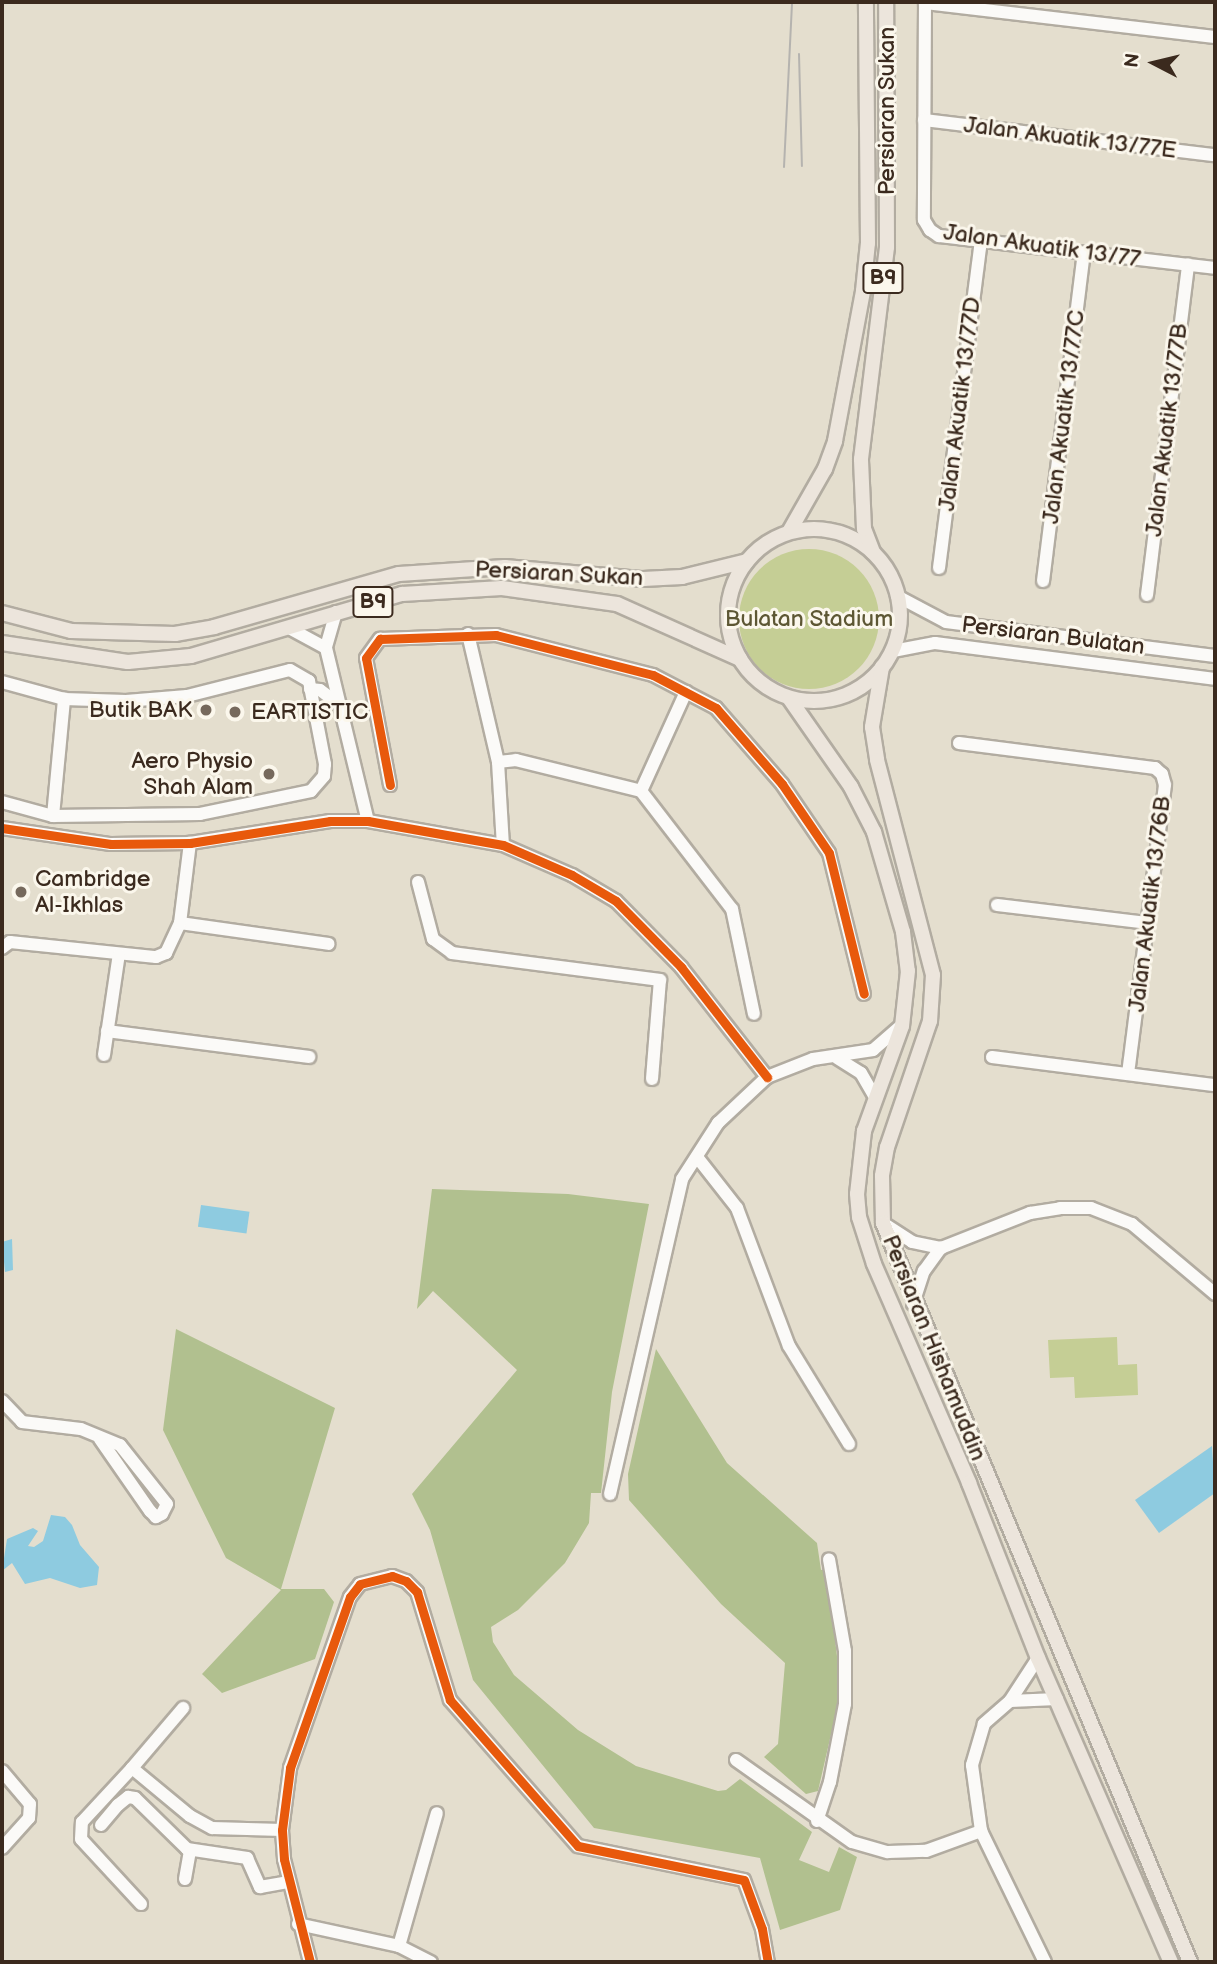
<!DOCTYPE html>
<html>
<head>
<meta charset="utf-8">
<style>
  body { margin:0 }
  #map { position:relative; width:1217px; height:1964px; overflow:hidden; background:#e4dece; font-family:"Balsamiq Sans",sans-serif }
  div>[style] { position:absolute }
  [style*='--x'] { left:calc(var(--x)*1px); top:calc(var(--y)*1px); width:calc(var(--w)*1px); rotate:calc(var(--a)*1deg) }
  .green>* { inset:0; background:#c5ce95 }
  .round { border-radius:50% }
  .forest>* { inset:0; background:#b1c08f }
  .water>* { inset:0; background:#8ecbe0; transform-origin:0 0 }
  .roads { filter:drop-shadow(2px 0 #b2aca1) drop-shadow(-2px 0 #b2aca1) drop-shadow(0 2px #b2aca1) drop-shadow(0 -2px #b2aca1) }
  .minor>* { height:12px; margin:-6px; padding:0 6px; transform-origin:6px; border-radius:6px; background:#fbfaf8 }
  .major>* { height:14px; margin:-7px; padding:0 7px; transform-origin:7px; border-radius:7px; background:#ece5dc }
  .major>.ring { margin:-7px; padding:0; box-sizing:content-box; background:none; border:14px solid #ece5dc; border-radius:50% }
  .tram>* { height:2px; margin:-1px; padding:0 1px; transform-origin:1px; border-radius:1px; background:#b5b3af }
  .cycleway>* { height:9px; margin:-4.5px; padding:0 4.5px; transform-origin:4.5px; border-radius:4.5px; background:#e8590c }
  .dots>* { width:19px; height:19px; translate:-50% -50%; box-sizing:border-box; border:4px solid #fbf7ec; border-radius:50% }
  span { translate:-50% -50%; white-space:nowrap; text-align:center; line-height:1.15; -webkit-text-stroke:6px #fbf7ec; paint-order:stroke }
  .shield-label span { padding:2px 5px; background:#fbf7ec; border:2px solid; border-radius:5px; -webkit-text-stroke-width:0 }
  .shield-label { font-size:21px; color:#3b2a1e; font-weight:700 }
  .street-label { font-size:23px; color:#3b2a1e }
  .park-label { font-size:23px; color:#5d5734 }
  .poi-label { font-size:23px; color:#3b2a1e }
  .right { translate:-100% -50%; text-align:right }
  .left { translate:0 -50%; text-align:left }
  .frame { position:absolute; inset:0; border:4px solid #3b2a1e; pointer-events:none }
  .north { position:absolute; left:1119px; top:28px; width:70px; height:70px; -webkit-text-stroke:5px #fbf7ec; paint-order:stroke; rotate:277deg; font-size:19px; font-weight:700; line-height:28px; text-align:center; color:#3b2a1e }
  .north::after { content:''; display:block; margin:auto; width:24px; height:32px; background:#3b2a1e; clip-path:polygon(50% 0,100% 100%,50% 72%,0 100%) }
</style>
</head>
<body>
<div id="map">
  <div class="green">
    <div class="round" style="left:739px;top:549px;width:140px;height:140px"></div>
    <div style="clip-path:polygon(1117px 1337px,1118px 1365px,1137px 1364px,1138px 1395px,1075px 1398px,1074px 1377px,1050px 1378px,1048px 1340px)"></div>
  </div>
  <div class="forest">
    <div style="clip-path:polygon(432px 1189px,568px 1194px,649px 1204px,612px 1392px,601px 1493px,591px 1493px,589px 1523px,565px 1563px,518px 1610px,491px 1627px,493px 1642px,514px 1675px,578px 1730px,636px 1766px,718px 1791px,726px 1790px,740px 1779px,812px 1832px,799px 1860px,829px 1872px,839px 1847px,857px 1857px,840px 1910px,780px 1930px,760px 1858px,594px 1828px,473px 1680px,430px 1530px,412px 1494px,517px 1370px,433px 1291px,417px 1309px)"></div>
    <div style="clip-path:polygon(176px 1329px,335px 1408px,281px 1589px,324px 1589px,334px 1602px,315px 1659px,222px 1693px,202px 1674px,281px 1590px,226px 1558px,163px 1430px)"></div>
    <div style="clip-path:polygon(656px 1349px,727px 1463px,817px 1543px,821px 1570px,827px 1569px,841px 1691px,818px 1791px,806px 1794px,764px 1757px,778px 1744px,785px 1663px,721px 1604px,629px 1500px,628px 1474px)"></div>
  </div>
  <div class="water">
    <div style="left:201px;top:1205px;width:49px;height:22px;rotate:8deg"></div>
    <div style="clip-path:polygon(12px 1239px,13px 1270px,5px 1272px,2px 1242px)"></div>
    <div style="clip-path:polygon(1212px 1446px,1215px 1493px,1159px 1533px,1135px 1500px)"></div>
    <div style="clip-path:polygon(51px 1515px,65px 1517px,72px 1525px,80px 1545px,99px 1567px,97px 1585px,80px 1588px,50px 1578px,25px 1584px,12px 1563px,2px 1571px,7px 1539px,33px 1528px,38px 1531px,28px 1546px,34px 1547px,43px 1541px)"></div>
  </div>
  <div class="roads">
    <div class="minor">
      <div style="--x:925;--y:2;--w:218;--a:90.3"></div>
      <div style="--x:924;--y:220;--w:12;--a:59"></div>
      <div style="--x:930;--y:230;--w:11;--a:34"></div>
      <div style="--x:939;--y:236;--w:278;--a:6.6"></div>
      <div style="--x:925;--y:3;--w:292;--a:6.7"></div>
      <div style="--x:924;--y:120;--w:293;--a:6.9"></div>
      <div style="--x:939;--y:568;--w:330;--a:-82.7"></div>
      <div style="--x:1043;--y:581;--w:331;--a:-82.9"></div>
      <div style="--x:1147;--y:595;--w:333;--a:-82.9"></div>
      <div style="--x:897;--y:596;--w:55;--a:28"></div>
      <div style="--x:946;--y:622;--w:271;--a:7.2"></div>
      <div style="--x:336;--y:612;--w:37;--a:106"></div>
      <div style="--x:326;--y:648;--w:178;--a:76.4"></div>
      <div style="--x:289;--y:628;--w:42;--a:28.4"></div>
      <div style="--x:468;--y:634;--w:131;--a:76.8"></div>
      <div style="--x:498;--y:762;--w:83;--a:86.6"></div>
      <div style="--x:893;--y:651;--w:43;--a:-10.8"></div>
      <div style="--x:935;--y:643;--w:282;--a:7.3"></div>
      <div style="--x:2;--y:682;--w:64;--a:15.3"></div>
      <div style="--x:64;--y:699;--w:62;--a:1.8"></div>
      <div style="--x:126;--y:701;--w:61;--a:-4.7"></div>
      <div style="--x:187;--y:696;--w:106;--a:-14.2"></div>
      <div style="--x:290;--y:670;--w:22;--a:30"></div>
      <div style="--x:309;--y:681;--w:85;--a:79.1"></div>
      <div style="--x:325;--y:764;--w:12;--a:95"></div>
      <div style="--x:324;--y:776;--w:20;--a:131"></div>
      <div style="--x:311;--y:791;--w:113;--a:168.3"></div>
      <div style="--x:200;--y:814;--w:147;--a:179.2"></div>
      <div style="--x:53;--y:816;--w:53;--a:-164.6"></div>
      <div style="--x:310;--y:689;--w:10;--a:6"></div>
      <div style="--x:320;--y:690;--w:26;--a:37"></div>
      <div style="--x:959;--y:743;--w:198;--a:7.3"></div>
      <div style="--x:1155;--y:768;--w:9;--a:41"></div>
      <div style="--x:1162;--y:774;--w:11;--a:75"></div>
      <div style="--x:1165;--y:785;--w:289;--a:97.3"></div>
      <div style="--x:498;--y:762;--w:18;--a:-6"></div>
      <div style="--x:516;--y:760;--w:129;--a:13.9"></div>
      <div style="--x:641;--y:791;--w:149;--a:52.4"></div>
      <div style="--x:732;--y:909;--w:107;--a:78.2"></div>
      <div style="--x:390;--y:785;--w:129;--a:-100.7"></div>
      <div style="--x:366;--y:658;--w:24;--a:-54"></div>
      <div style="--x:380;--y:639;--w:116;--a:-2"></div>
      <div style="--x:496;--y:635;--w:162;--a:14.3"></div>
      <div style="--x:653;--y:675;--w:71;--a:27.6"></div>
      <div style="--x:716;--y:708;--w:101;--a:49"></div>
      <div style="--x:782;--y:784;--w:83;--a:55.7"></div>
      <div style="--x:829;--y:853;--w:145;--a:76.1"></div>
      <div style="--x:641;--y:791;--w:109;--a:-65.6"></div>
      <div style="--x:53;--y:816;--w:118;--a:-84.6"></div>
      <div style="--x:2;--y:828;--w:110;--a:8.4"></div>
      <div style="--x:111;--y:844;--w:79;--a:-0.7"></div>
      <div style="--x:190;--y:843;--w:142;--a:-8.9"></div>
      <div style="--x:330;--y:821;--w:38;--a:0"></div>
      <div style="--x:368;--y:821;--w:137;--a:10.1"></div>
      <div style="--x:503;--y:845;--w:75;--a:23.5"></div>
      <div style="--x:572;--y:875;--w:51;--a:30.6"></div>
      <div style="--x:616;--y:901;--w:93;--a:45.4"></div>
      <div style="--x:681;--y:967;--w:140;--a:52"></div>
      <div style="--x:418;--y:882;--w:59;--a:75.3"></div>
      <div style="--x:433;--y:939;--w:24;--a:36"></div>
      <div style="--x:452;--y:953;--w:210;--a:7.4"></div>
      <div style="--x:997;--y:905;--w:151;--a:6.8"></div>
      <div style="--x:180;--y:923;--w:150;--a:8"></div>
      <div style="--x:2;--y:948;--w:10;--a:-37"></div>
      <div style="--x:10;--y:942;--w:147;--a:5.9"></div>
      <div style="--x:156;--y:957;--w:11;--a:-22"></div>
      <div style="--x:166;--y:953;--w:33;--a:-65"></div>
      <div style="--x:180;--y:923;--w:81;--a:-82.9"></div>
      <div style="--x:107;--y:1031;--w:204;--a:7.3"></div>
      <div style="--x:104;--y:1055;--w:102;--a:-81.6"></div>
      <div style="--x:992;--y:1057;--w:225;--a:7.2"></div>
      <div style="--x:837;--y:1058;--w:28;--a:32"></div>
      <div style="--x:861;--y:1073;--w:28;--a:60"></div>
      <div style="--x:652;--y:1079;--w:99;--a:-85.4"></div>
      <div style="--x:697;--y:1157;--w:65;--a:51.9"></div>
      <div style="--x:737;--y:1208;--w:147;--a:69.4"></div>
      <div style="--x:789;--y:1346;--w:115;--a:58.5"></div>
      <div style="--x:883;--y:1223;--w:35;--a:33"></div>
      <div style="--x:912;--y:1242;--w:30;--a:12"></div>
      <div style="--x:913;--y:1304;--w:35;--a:-72"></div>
      <div style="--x:924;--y:1271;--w:29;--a:-54"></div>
      <div style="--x:941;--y:1248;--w:96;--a:-21.5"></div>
      <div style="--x:1030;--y:1213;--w:30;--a:-9"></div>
      <div style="--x:1060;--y:1208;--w:31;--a:0"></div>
      <div style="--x:1091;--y:1208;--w:44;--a:21.3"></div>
      <div style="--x:1132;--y:1224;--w:109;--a:40.1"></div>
      <div style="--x:2;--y:1401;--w:29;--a:46"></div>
      <div style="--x:22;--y:1422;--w:59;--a:6.8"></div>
      <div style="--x:81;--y:1429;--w:42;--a:22.3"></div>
      <div style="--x:120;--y:1445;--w:75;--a:51.5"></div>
      <div style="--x:167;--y:1504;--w:11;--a:117"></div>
      <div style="--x:162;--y:1514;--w:7;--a:153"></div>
      <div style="--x:156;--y:1517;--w:8;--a:-135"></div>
      <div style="--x:150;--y:1511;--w:88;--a:-124.8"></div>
      <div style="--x:610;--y:1494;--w:323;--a:-77.1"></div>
      <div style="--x:682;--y:1179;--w:67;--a:-57.3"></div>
      <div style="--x:718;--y:1123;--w:67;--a:-43.2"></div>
      <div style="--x:767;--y:1077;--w:49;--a:-21.4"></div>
      <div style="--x:813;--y:1059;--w:61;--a:-8.5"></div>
      <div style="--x:873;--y:1050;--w:37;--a:-41"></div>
      <div style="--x:1038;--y:1658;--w:51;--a:123.1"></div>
      <div style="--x:1010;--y:1701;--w:35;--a:139"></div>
      <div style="--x:984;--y:1724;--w:43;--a:106.3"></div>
      <div style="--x:972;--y:1765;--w:67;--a:82.2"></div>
      <div style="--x:981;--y:1831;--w:146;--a:64"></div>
      <div style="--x:1010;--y:1701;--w:47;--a:-2.4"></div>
      <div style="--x:736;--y:1760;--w:142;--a:35.3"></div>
      <div style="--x:852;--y:1842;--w:37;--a:16"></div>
      <div style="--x:888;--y:1852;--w:38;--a:-2"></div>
      <div style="--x:926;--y:1851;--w:59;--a:-20"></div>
      <div style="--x:132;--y:1768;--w:79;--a:-49.6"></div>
      <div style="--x:2;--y:1771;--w:43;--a:49.7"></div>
      <div style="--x:30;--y:1804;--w:14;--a:94"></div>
      <div style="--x:29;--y:1818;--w:40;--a:132"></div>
      <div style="--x:817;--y:1821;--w:41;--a:-71.6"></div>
      <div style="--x:830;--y:1782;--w:79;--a:-79.1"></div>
      <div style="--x:845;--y:1704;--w:53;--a:-90"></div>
      <div style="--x:845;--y:1651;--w:93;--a:-99.9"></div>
      <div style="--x:101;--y:1825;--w:26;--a:-50"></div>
      <div style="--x:118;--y:1805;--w:13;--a:-39"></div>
      <div style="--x:128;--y:1797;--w:7;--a:8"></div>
      <div style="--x:135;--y:1798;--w:73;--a:44.4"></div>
      <div style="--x:187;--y:1849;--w:61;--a:8.5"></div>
      <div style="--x:247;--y:1858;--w:32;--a:66"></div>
      <div style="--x:260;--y:1887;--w:28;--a:-10"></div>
      <div style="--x:185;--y:1879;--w:28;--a:-80"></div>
      <div style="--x:141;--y:1904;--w:88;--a:-132.7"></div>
      <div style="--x:81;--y:1839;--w:17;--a:-87"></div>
      <div style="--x:82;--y:1822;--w:74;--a:-47.2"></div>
      <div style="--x:132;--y:1768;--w:75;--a:39.6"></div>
      <div style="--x:190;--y:1816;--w:25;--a:29"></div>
      <div style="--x:212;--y:1828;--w:70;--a:1.6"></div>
      <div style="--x:298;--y:1924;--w:103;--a:12.3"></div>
      <div style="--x:399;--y:1946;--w:36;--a:27"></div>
      <div style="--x:399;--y:1946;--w:138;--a:-74.1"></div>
      <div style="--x:310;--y:1962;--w:106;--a:-104.2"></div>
      <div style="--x:284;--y:1859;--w:29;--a:-94"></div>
      <div style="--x:282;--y:1830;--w:63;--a:-82.6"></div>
      <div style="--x:290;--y:1768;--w:181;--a:-70.7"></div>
      <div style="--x:350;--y:1597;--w:16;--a:-52"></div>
      <div style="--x:360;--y:1584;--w:33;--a:-14"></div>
      <div style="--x:392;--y:1576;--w:15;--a:20"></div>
      <div style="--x:406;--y:1581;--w:16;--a:45"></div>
      <div style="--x:417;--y:1592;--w:113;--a:73"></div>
      <div style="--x:450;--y:1700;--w:194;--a:48.8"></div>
      <div style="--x:578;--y:1846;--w:169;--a:11.6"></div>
      <div style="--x:744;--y:1880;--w:52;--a:69.8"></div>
      <div style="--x:762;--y:1929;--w:34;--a:80"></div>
    </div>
    <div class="major">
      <div class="ring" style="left:728px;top:529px;width:158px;height:158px"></div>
      <div style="--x:789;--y:532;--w:73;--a:-60.3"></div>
      <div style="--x:825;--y:469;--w:30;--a:-70"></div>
      <div style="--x:835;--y:441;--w:153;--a:-79.4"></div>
      <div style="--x:863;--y:291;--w:48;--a:-84.1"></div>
      <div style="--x:868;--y:243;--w:241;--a:-90.5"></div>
      <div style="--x:873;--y:552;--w:25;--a:-111"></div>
      <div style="--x:864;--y:529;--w:70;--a:-92.5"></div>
      <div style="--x:861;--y:459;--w:214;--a:-83"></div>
      <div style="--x:887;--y:247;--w:245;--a:-90.2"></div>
      <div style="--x:2;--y:613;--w:71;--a:14.6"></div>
      <div style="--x:71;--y:631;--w:104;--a:1.7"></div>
      <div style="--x:175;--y:634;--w:40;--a:-10"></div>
      <div style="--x:214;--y:627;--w:192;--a:-16"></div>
      <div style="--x:399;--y:574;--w:106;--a:-3.8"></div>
      <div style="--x:505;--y:567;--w:139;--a:5"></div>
      <div style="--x:643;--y:579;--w:39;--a:-3"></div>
      <div style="--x:682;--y:577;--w:67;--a:-13.8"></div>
      <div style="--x:2;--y:643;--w:127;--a:8.6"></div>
      <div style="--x:128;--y:662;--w:63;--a:-5.4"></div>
      <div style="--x:191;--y:656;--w:220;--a:-16.4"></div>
      <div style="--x:402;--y:594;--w:100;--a:-3.4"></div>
      <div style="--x:502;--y:588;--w:116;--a:7.9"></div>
      <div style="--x:617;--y:604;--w:135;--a:24.1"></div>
      <div style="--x:882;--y:667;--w:61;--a:99.5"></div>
      <div style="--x:872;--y:727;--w:33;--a:81"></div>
      <div style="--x:877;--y:760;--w:222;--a:75.4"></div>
      <div style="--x:933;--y:975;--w:46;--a:93.7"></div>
      <div style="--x:930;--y:1021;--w:133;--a:108.8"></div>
      <div style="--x:887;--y:1147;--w:29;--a:100"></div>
      <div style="--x:882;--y:1176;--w:47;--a:88.8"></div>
      <div style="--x:883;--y:1223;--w:800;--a:67.44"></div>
      <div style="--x:789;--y:698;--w:108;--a:55.1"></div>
      <div style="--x:851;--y:787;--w:51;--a:62.9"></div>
      <div style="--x:874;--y:832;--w:104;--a:73.8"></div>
      <div style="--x:903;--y:932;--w:39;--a:83"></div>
      <div style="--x:908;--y:971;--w:55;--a:96.2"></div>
      <div style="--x:902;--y:1026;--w:112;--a:109.9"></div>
      <div style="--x:864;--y:1131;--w:63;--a:96.3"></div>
      <div style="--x:857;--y:1194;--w:23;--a:85"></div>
      <div style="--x:859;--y:1217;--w:49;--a:72.3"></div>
      <div style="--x:874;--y:1264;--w:239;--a:66.5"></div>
      <div style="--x:969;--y:1483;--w:188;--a:68.5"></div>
      <div style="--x:1038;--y:1658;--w:332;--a:66.4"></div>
    </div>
  </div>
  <div class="tram">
    <div style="--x:799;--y:54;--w:112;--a:88.5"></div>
    <div style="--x:784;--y:167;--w:165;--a:-87.2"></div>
  </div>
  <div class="cycleway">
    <div style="--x:390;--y:785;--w:129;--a:-100.7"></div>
    <div style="--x:366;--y:658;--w:24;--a:-54"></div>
    <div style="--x:380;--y:639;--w:116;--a:-2"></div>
    <div style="--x:496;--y:635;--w:162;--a:14.3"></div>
    <div style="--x:653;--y:675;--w:71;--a:27.6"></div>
    <div style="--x:716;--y:708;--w:101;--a:49"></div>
    <div style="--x:782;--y:784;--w:83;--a:55.7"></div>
    <div style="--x:829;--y:853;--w:145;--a:76.1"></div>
    <div style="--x:2;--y:828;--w:110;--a:8.4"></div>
    <div style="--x:111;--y:844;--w:79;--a:-0.7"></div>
    <div style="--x:190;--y:843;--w:142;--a:-8.9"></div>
    <div style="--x:330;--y:821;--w:38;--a:0"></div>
    <div style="--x:368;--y:821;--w:137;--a:10.1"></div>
    <div style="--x:503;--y:845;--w:75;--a:23.5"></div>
    <div style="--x:572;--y:875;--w:51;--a:30.6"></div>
    <div style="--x:616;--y:901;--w:93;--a:45.4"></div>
    <div style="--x:681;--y:967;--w:140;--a:52"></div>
    <div style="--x:310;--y:1962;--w:106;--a:-104.2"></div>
    <div style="--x:284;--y:1859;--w:29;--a:-94"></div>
    <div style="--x:282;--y:1830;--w:63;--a:-82.6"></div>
    <div style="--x:290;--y:1768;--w:181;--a:-70.7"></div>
    <div style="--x:350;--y:1597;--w:16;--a:-52"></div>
    <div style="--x:360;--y:1584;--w:33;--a:-14"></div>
    <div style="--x:392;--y:1576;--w:15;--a:20"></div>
    <div style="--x:406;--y:1581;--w:16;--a:45"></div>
    <div style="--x:417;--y:1592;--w:113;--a:73"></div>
    <div style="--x:450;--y:1700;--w:194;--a:48.8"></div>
    <div style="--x:578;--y:1846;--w:169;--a:11.6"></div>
    <div style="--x:744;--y:1880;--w:52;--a:69.8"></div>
    <div style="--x:762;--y:1929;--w:34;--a:80"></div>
  </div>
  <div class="dots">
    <div style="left:206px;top:710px;background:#76695c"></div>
    <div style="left:235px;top:712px;background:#76695c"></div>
    <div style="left:269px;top:774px;background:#76695c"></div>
    <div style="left:21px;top:892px;background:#76695c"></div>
  </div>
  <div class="shield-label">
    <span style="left:883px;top:278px">B9</span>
    <span style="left:373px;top:602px">B9</span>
  </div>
  <div class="street-label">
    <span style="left:887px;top:111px;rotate:-90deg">Persiaran Sukan</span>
    <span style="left:1070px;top:138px;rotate:7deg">Jalan Akuatik 13/77E</span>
    <span style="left:1042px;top:246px;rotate:8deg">Jalan Akuatik 13/77</span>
    <span style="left:960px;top:404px;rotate:-83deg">Jalan Akuatik 13/77D</span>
    <span style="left:1064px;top:417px;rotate:-83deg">Jalan Akuatik 13/77C</span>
    <span style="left:1167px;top:430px;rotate:-83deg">Jalan Akuatik 13/77B</span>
    <span style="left:559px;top:574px;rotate:3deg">Persiaran Sukan</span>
    <span style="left:1053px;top:636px;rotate:7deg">Persiaran Bulatan</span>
    <span style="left:1150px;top:904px;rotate:-83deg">Jalan Akuatik 13/76B</span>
    <span style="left:934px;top:1348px;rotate:68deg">Persiaran Hishamuddin</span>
  </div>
  <div class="park-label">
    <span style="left:809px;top:619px">Bulatan Stadium</span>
  </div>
  <div class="poi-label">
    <span class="right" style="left:192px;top:710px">Butik BAK</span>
    <span class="left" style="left:251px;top:712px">EARTISTIC</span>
    <span class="right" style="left:253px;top:774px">Aero Physio<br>Shah Alam</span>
    <span class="left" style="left:35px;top:892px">Cambridge<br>Al-Ikhlas</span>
  </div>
  <div class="frame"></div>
  <div class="north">N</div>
</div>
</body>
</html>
